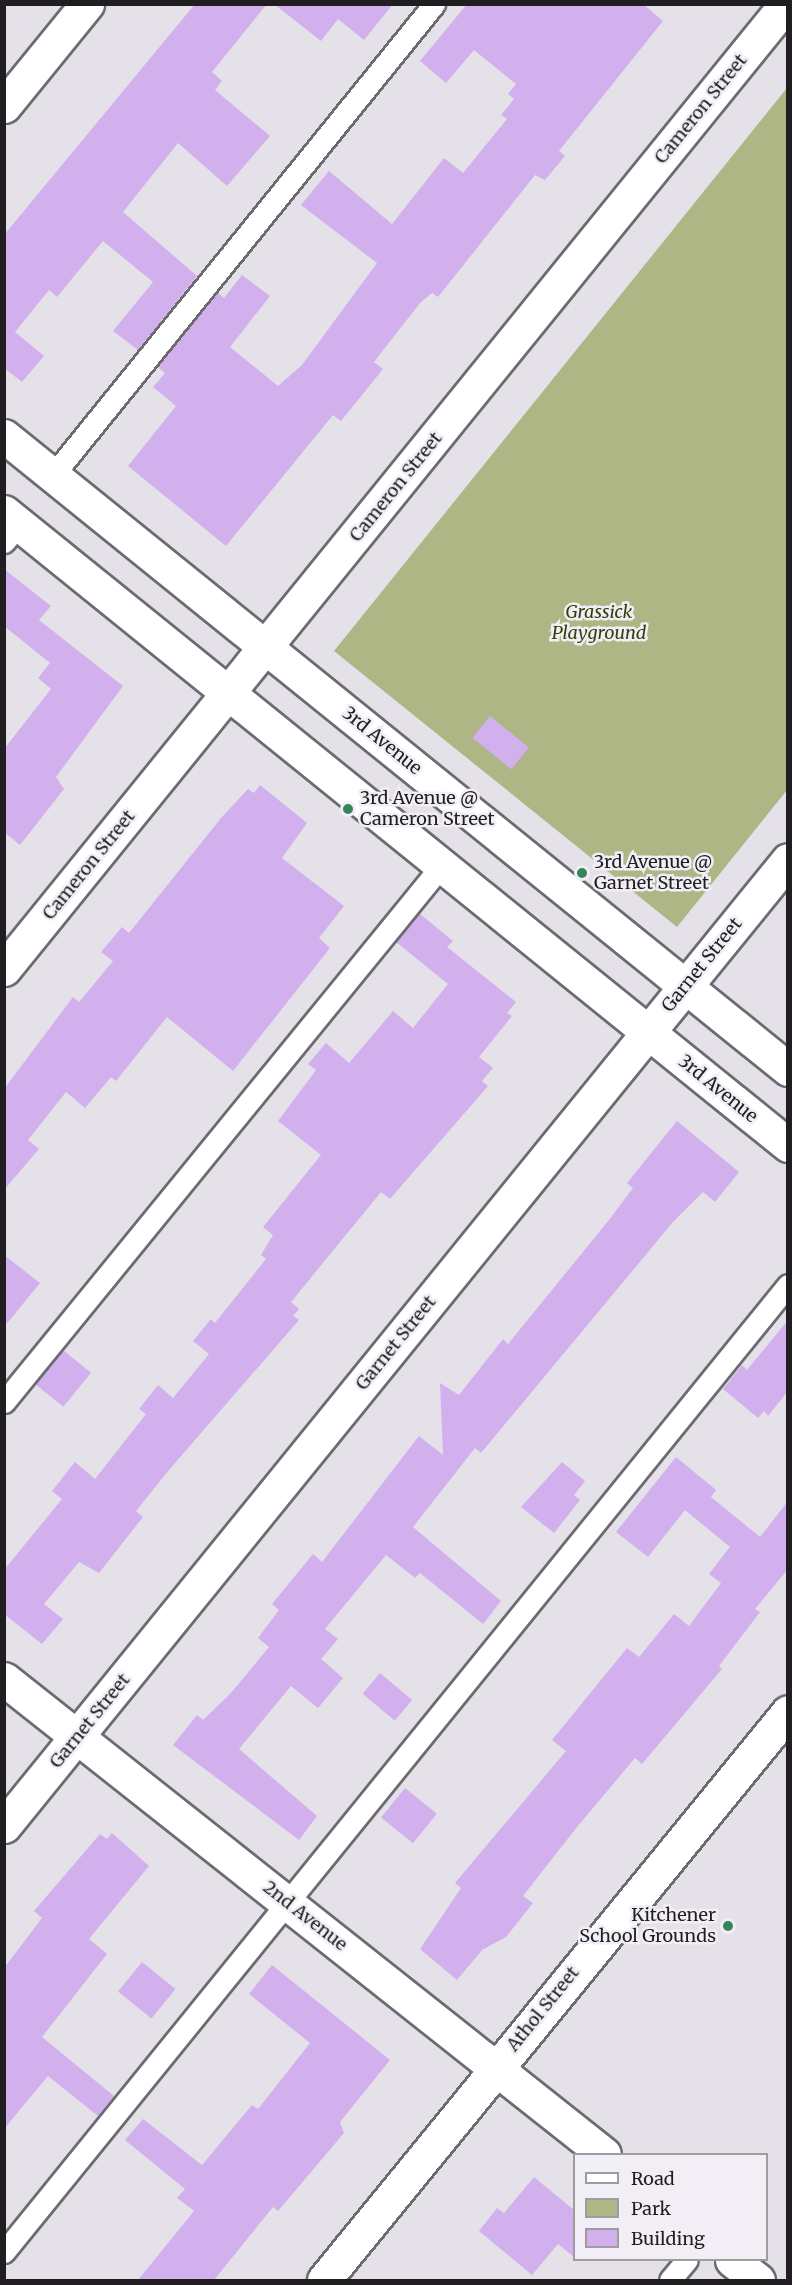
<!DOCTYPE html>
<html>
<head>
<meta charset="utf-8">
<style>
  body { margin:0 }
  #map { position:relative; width:792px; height:2285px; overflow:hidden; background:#e5e1e8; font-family:Merriweather,serif }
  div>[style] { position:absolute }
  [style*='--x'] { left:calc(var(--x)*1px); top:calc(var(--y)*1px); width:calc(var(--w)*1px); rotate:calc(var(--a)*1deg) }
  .green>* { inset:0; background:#adb684 }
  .building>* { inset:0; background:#d1b0ed; transform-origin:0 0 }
  .roads { filter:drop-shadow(2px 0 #6e6a71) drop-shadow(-2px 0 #6e6a71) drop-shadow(0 2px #6e6a71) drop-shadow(0 -2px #6e6a71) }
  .service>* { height:21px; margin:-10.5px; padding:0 10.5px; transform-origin:10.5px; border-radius:10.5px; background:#fff }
  .minor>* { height:33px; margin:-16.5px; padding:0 16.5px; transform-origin:16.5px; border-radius:16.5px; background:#fff }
  .dots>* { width:16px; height:16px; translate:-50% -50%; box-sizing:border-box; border:3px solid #f2eef6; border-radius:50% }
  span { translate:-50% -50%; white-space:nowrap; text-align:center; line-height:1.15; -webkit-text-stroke:5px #f2eef6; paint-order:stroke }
  .street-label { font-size:18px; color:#201e21 }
  .park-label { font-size:18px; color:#373e09; font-style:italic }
  .poi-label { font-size:18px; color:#201e21 }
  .left { translate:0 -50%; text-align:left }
  .right { translate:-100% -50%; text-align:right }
  .frame { position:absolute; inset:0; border:6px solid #201e21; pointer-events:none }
  .legend { position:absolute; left:573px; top:2153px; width:195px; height:108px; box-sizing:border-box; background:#f2eef6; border:2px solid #9e9ba1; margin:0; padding:8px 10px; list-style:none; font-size:18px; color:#201e21 }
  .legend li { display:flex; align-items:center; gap:12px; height:30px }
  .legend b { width:30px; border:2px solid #9e9ba1 }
</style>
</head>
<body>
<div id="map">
  <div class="green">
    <div style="clip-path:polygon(787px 88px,787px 790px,677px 927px,334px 651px)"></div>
  </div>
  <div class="building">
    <div style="clip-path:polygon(195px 4px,267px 4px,212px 72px,222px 81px,215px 90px,270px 136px,227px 186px,178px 143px,123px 212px,197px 276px,138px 350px,113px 331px,153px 282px,103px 241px,57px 297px,49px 290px,15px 332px,44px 356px,22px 382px,4px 368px,4px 235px)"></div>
    <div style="clip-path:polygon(274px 4px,393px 4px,364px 40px,338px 19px,321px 41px)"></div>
    <div style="clip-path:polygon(467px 4px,643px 4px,663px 21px,559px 151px,565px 156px,545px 180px,535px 175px,438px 297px,432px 293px,420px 303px,374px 362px,383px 369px,341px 421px,333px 415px,226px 546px,128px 466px,176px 406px,153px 387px,165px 373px,157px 366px,217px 292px,224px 298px,242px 275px,270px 296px,230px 347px,278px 386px,302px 365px,377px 263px,301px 205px,329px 171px,392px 224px,444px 158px,463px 173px,507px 119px,501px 115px,514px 99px,508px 94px,516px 84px,474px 50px,446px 83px,420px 61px)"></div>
    <div style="clip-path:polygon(4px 569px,51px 606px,39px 620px,123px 686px,56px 777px,64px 789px,20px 845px,4px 832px,4px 749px,51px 689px,38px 678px,50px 663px,4px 626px)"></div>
    <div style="left:490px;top:716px;width:50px;height:28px;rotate:39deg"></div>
    <div style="clip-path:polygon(260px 785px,307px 823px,282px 858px,344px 906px,319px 938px,330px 948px,233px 1071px,167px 1017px,116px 1081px,111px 1077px,85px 1108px,66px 1092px,28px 1140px,39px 1149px,4px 1190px,4px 1089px,73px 997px,79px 1002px,113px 961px,101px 952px,122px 927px,129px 933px,221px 818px,248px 789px,254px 793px)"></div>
    <div style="clip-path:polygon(419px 913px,453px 941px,447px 947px,516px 1002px,507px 1013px,512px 1016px,479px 1057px,493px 1068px,482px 1081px,488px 1086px,390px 1199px,381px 1192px,291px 1302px,299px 1309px,293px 1316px,299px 1320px,169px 1470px,136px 1511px,143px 1517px,99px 1573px,79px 1562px,44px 1604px,63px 1619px,42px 1644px,4px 1614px,4px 1570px,62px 1499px,52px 1491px,75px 1462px,95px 1479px,146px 1414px,139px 1409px,158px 1385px,173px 1398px,209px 1354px,193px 1341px,211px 1319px,215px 1323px,266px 1259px,261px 1255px,273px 1235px,263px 1227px,321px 1155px,278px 1121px,316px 1070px,308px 1064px,326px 1043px,349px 1063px,393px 1011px,413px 1028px,448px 984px,396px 942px)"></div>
    <div style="clip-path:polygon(677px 1121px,739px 1172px,715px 1202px,703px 1192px,673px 1222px,481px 1453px,475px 1448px,413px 1527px,501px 1601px,483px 1624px,420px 1573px,415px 1578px,386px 1555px,325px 1629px,338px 1639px,321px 1659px,343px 1678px,318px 1708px,291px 1686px,239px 1749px,317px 1816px,299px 1840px,173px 1745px,197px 1715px,203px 1720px,231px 1693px,269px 1647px,258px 1638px,279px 1610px,272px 1604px,313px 1554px,322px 1562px,419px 1436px,443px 1455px,440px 1383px,459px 1395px,503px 1339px,508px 1344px,609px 1220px,633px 1188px,627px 1183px)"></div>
    <div style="clip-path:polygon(4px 1255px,40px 1283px,4px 1327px)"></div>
    <div style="clip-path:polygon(788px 1320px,788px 1391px,768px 1416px,764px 1411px,758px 1418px,723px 1389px,742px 1365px,747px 1370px)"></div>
    <div style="left:63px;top:1350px;width:36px;height:44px;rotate:39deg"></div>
    <div style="clip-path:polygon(676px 1457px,716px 1490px,711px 1497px,760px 1537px,788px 1501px,788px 1569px,755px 1609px,760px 1612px,719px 1666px,722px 1669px,642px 1764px,635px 1758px,577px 1827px,523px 1896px,533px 1903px,506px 1937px,482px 1950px,457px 1980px,420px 1949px,461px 1888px,455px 1883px,566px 1751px,552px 1740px,627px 1648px,639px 1657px,674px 1614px,689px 1626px,721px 1583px,709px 1574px,730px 1547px,685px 1510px,648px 1557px,616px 1532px)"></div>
    <div style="clip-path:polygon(562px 1462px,585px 1481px,574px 1495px,580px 1500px,554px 1533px,521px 1507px)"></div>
    <div style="left:380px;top:1673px;width:42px;height:27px;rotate:40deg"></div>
    <div style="left:405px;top:1788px;width:41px;height:38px;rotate:39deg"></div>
    <div style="clip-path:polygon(112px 1833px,149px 1866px,89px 1939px,107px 1954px,42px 2037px,114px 2096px,98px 2116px,48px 2076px,4px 2129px,4px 1968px,42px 1918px,34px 1911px,100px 1834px,107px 1839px)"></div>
    <div style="left:142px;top:1962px;width:43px;height:38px;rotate:39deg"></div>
    <div style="clip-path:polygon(272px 1965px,390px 2060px,340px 2122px,344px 2133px,278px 2211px,273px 2207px,214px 2280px,138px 2280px,194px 2211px,177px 2198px,185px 2189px,125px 2140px,143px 2119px,202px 2165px,252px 2105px,258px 2109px,310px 2043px,249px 1994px)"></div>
    <div style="clip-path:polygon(534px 2177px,574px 2210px,574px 2257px,558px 2244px,532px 2275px,479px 2231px,497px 2208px,504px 2213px)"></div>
  </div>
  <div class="roads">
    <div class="service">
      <div style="--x:53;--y:475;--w:606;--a:-51.03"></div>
      <div style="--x:4;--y:542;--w:23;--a:-50"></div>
      <div style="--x:4;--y:1402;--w:693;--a:-50.8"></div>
      <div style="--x:4;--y:2252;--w:1245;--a:-50.97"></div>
      <div style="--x:670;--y:2280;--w:26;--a:-50"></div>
    </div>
    <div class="minor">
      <div style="--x:4;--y:106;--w:132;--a:-50.9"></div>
      <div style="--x:4;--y:436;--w:1008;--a:38.92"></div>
      <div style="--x:4;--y:512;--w:1008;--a:38.92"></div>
      <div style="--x:4;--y:969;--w:1242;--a:-50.98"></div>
      <div style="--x:4;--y:1679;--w:765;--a:38.37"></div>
      <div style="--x:4;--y:1826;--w:1244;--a:-50.94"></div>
      <div style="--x:732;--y:2260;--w:33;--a:38"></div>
      <div style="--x:324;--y:2280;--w:733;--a:-50.75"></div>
    </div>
  </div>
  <div class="dots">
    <div style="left:348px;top:809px;background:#348759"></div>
    <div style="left:582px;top:873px;background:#348759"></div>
    <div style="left:728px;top:1926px;background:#348759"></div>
  </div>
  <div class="street-label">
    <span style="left:701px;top:109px;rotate:-51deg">Cameron Street</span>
    <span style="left:396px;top:487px;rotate:-51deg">Cameron Street</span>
    <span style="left:382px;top:741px;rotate:39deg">3rd Avenue</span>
    <span style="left:89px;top:865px;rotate:-51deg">Cameron Street</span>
    <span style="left:702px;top:965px;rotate:-51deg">Garnet Street</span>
    <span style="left:718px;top:1089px;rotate:39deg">3rd Avenue</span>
    <span style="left:396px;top:1343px;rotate:-51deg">Garnet Street</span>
    <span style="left:90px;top:1721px;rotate:-51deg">Garnet Street</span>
    <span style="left:305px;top:1916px;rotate:38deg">2nd Avenue</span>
    <span style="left:543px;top:2009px;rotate:-51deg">Athol Street</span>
  </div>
  <div class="park-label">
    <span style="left:599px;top:623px">Grassick<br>Playground</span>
  </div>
  <div class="poi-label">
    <span class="left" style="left:360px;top:809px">3rd Avenue @<br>Cameron Street</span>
    <span class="left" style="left:594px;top:873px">3rd Avenue @<br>Garnet Street</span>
    <span class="right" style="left:716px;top:1926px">Kitchener<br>School Grounds</span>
  </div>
  <div class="frame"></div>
  <ul class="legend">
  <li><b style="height:8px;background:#fff"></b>Road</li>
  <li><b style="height:16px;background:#adb684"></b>Park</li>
  <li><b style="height:16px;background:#d1b0ed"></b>Building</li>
  </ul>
</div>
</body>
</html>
